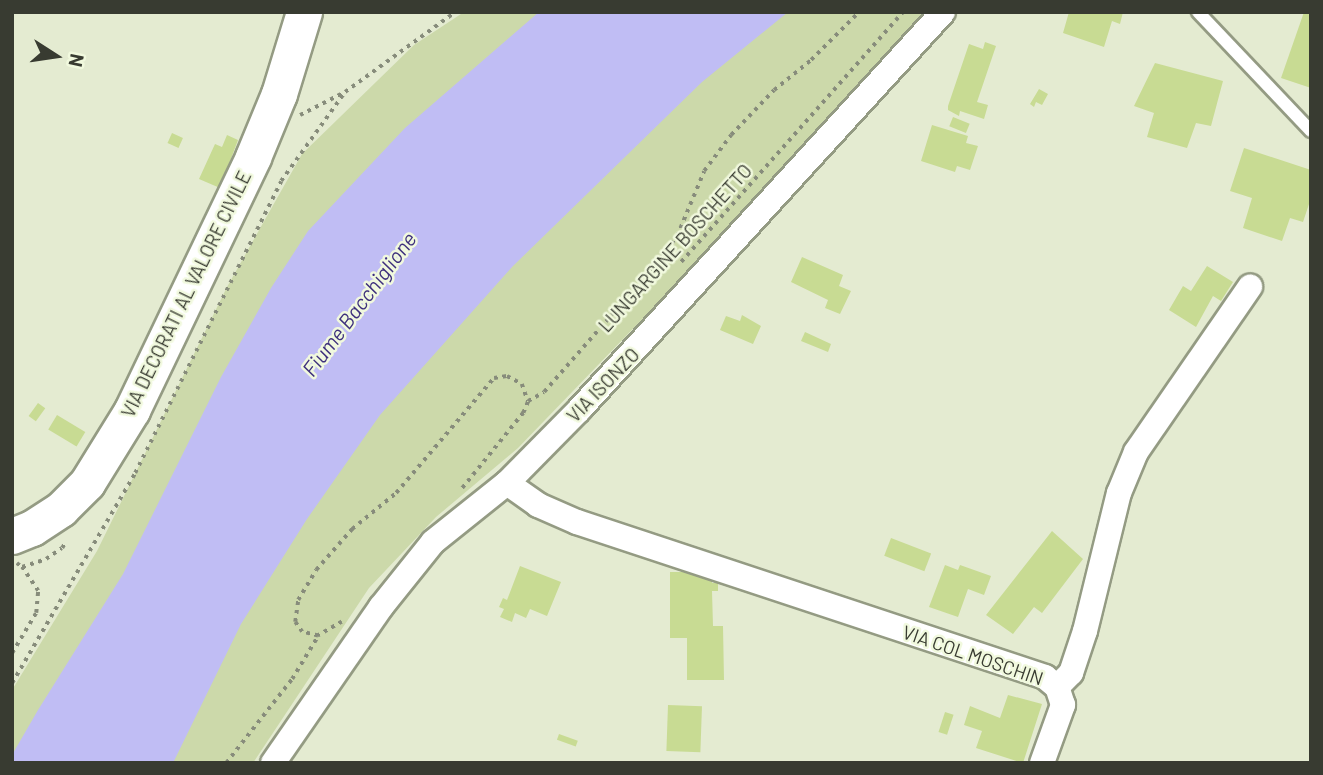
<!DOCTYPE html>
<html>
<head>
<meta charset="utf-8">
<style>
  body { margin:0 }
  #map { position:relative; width:1323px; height:775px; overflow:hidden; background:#e4ebd1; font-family:Barlow,sans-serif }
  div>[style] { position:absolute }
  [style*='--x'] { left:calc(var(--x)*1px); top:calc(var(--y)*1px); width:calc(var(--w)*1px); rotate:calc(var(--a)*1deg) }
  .green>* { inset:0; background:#ccd9aa }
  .water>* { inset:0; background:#c0bdf4 }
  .building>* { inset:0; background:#c8db93; transform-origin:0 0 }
  .path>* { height:3.5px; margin-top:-1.75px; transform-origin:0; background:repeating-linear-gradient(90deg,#878c7b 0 3.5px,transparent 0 8.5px) }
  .roads { filter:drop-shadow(2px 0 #949b83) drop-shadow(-2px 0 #949b83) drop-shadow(0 2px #949b83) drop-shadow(0 -2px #949b83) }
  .lane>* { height:12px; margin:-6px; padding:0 6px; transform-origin:6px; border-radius:6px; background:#fff }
  .street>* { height:24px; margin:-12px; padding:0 12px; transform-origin:12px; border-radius:12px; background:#fff }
  .secondary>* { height:35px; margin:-17.5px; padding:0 17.5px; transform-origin:17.5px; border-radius:17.5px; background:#fff }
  span { translate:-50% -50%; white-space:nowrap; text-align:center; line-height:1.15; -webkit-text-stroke:5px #f1f9de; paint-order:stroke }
  .street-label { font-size:19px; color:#383b31 }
  .water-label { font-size:21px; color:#3e307d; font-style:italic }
  .frame { position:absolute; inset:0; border:14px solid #383b31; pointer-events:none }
  .north { position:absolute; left:21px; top:21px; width:70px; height:70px; -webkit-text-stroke:5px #f1f9de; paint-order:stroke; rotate:102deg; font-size:19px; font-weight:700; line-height:28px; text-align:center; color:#383b31 }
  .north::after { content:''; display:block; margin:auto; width:24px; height:32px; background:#383b31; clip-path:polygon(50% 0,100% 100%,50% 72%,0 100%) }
</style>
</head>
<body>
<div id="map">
  <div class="green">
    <div style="clip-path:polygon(464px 12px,925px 12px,789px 167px,518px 448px,436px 517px,369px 588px,253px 763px,12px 763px,12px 690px,97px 551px,227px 287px,302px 154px,414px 45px)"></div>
  </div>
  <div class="water">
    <div style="clip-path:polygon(539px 12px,788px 12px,702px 82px,513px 266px,380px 415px,307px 519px,241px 624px,173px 763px,12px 763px,12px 755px,38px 710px,123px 574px,221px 377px,271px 288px,308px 231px,405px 128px)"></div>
  </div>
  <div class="building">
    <div style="clip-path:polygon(1069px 12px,1123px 12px,1120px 24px,1112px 21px,1104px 47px,1063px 33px)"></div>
    <div style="clip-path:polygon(1304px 12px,1311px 12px,1311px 88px,1281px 78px)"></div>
    <div style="clip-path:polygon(985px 42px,996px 46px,977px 102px,988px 105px,984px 119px,960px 111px,959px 116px,948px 110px,948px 106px,969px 44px,983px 49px)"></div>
    <div style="clip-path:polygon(1155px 63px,1223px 81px,1211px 126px,1196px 123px,1187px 148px,1147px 137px,1154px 113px,1134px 106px)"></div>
    <div style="clip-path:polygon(1039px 89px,1048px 94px,1042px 105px,1036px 102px,1034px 107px,1030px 104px)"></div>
    <div style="left:953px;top:117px;width:18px;height:10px;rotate:22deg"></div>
    <div style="clip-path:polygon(932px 125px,968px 136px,966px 143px,978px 146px,970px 170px,957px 166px,955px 172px,921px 161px)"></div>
    <div style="left:172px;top:133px;width:12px;height:11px;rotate:24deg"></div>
    <div style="clip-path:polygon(227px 135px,238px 140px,220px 188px,199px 179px,215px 144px,222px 147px)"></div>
    <div style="clip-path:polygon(1244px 148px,1311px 170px,1311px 198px,1303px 222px,1290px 218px,1282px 241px,1243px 228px,1252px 198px,1230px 191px)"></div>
    <div style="clip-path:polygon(802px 257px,843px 275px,839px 286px,851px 291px,840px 314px,825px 308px,828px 300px,791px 282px)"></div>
    <div style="clip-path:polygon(1207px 266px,1233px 282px,1221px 301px,1213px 296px,1196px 327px,1169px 310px,1183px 286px,1191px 291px)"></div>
    <div style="clip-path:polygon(742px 315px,761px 326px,753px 344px,720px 330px,726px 316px,740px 321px)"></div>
    <div style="clip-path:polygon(805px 332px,831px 344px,828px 352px,801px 341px)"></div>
    <div style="left:38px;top:403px;width:9px;height:16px;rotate:36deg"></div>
    <div style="left:57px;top:415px;width:33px;height:17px;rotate:31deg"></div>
    <div style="clip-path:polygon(1052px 531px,1083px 559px,1042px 613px,1034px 607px,1013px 634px,986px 615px)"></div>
    <div style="left:891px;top:538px;width:43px;height:19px;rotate:21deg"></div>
    <div style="clip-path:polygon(945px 565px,958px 570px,960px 565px,991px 576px,984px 595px,968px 589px,958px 617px,929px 607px)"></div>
    <div style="clip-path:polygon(520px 566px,561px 582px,547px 616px,530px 609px,526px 618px,515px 613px,512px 622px,500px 617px,504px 609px,499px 607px,503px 598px,507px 600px)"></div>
    <div style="clip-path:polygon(670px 572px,712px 572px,712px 583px,718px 583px,718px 591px,712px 591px,713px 626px,723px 626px,724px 680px,687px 680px,687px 638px,670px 638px)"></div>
    <div style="clip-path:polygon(1008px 695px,1042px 704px,1023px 763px,976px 748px,982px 731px,964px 725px,970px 706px,1000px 718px)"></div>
    <div style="left:668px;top:705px;width:34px;height:46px;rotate:2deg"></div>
    <div style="left:945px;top:712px;width:9px;height:21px;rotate:18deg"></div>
    <div style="left:559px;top:734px;width:20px;height:6px;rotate:20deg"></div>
  </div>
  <div class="path">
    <div style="--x:300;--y:115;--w:48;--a:-27.1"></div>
    <div style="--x:681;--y:262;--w:334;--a:-48.4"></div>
    <div style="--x:462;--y:488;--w:97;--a:-50.9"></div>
    <div style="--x:523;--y:413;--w:13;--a:-67"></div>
    <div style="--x:528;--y:401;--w:18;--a:-29"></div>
    <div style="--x:544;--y:392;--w:170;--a:-48.8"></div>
    <div style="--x:656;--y:264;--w:35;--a:-53"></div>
    <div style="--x:677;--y:236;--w:70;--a:-67.4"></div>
    <div style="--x:704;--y:171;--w:45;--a:-53.1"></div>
    <div style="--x:731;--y:135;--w:62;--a:-46.3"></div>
    <div style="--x:774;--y:90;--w:48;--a:-39"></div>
    <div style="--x:811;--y:60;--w:68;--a:-45"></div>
    <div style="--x:17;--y:563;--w:6;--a:39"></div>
    <div style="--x:22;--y:567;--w:25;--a:-18"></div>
    <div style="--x:46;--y:559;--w:19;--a:-35"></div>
    <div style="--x:62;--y:548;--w:8;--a:-60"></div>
    <div style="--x:342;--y:622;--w:28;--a:150"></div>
    <div style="--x:318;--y:636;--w:16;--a:-166"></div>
    <div style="--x:302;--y:632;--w:12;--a:-125"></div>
    <div style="--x:295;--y:622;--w:22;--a:-82"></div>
    <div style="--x:298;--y:600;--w:35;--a:-59"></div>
    <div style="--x:316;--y:570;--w:55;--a:-48.7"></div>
    <div style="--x:352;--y:529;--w:57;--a:-39.3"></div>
    <div style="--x:396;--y:493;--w:151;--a:-49.6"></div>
    <div style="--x:494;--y:378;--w:13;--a:-9"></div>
    <div style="--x:507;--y:376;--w:17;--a:28"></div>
    <div style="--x:522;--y:384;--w:18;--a:71"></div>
    <div style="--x:12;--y:653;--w:47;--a:-59"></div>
    <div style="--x:36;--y:613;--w:22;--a:-85"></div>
    <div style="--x:38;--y:591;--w:29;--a:-124"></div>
    <div style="--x:12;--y:683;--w:243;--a:-59.6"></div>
    <div style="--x:135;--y:473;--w:326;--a:-63.4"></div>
    <div style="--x:281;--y:181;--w:110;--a:-54.3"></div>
    <div style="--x:345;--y:92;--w:136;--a:-36"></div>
    <div style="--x:226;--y:763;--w:107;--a:-51.8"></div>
    <div style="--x:292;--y:679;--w:50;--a:-58.8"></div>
  </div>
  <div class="roads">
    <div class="lane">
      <div style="--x:1198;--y:12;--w:164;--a:46.5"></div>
    </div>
    <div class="street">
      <div style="--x:507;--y:483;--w:38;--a:35"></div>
      <div style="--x:538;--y:505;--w:43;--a:23.6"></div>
      <div style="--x:577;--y:522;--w:493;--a:18.3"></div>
      <div style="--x:1045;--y:677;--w:16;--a:40"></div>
      <div style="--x:1057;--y:687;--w:20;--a:-45"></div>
      <div style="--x:1071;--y:673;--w:44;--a:-71.6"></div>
      <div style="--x:1085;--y:631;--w:142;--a:-76.2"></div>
      <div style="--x:1119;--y:493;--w:44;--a:-67.5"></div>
      <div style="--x:1136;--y:452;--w:201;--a:-55.4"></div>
      <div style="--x:273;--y:763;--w:190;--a:-55.3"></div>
      <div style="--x:381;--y:607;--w:83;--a:-51.3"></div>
      <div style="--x:433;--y:542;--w:95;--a:-38.6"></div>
      <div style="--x:507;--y:483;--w:103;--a:-45.4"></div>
      <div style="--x:579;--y:410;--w:539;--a:-47.55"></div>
      <div style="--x:1042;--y:763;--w:62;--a:-70.1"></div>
      <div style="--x:1063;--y:705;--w:19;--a:-108"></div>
    </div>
    <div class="secondary">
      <div style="--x:12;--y:536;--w:22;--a:-22"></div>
      <div style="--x:32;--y:528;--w:35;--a:-33"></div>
      <div style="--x:61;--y:509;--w:37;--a:-45"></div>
      <div style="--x:87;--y:483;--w:86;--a:-58.3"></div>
      <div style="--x:132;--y:410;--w:280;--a:-64.4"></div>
      <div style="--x:253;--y:157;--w:68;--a:-67.6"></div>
      <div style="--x:279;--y:94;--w:86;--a:-73"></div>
    </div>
  </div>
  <div class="street-label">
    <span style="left:675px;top:248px;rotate:-48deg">LUNGARGINE BOSCHETTO</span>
    <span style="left:186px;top:294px;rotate:-64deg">VIA DECORATI AL VALORE CIVILE</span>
    <span style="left:603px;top:385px;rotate:-46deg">VIA ISONZO</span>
    <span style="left:973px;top:655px;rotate:19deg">VIA COL MOSCHIN</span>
  </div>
  <div class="water-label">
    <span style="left:359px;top:304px;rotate:-53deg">Fiume Bacchiglione</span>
  </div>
  <div class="frame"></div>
  <div class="north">N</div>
</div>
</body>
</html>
